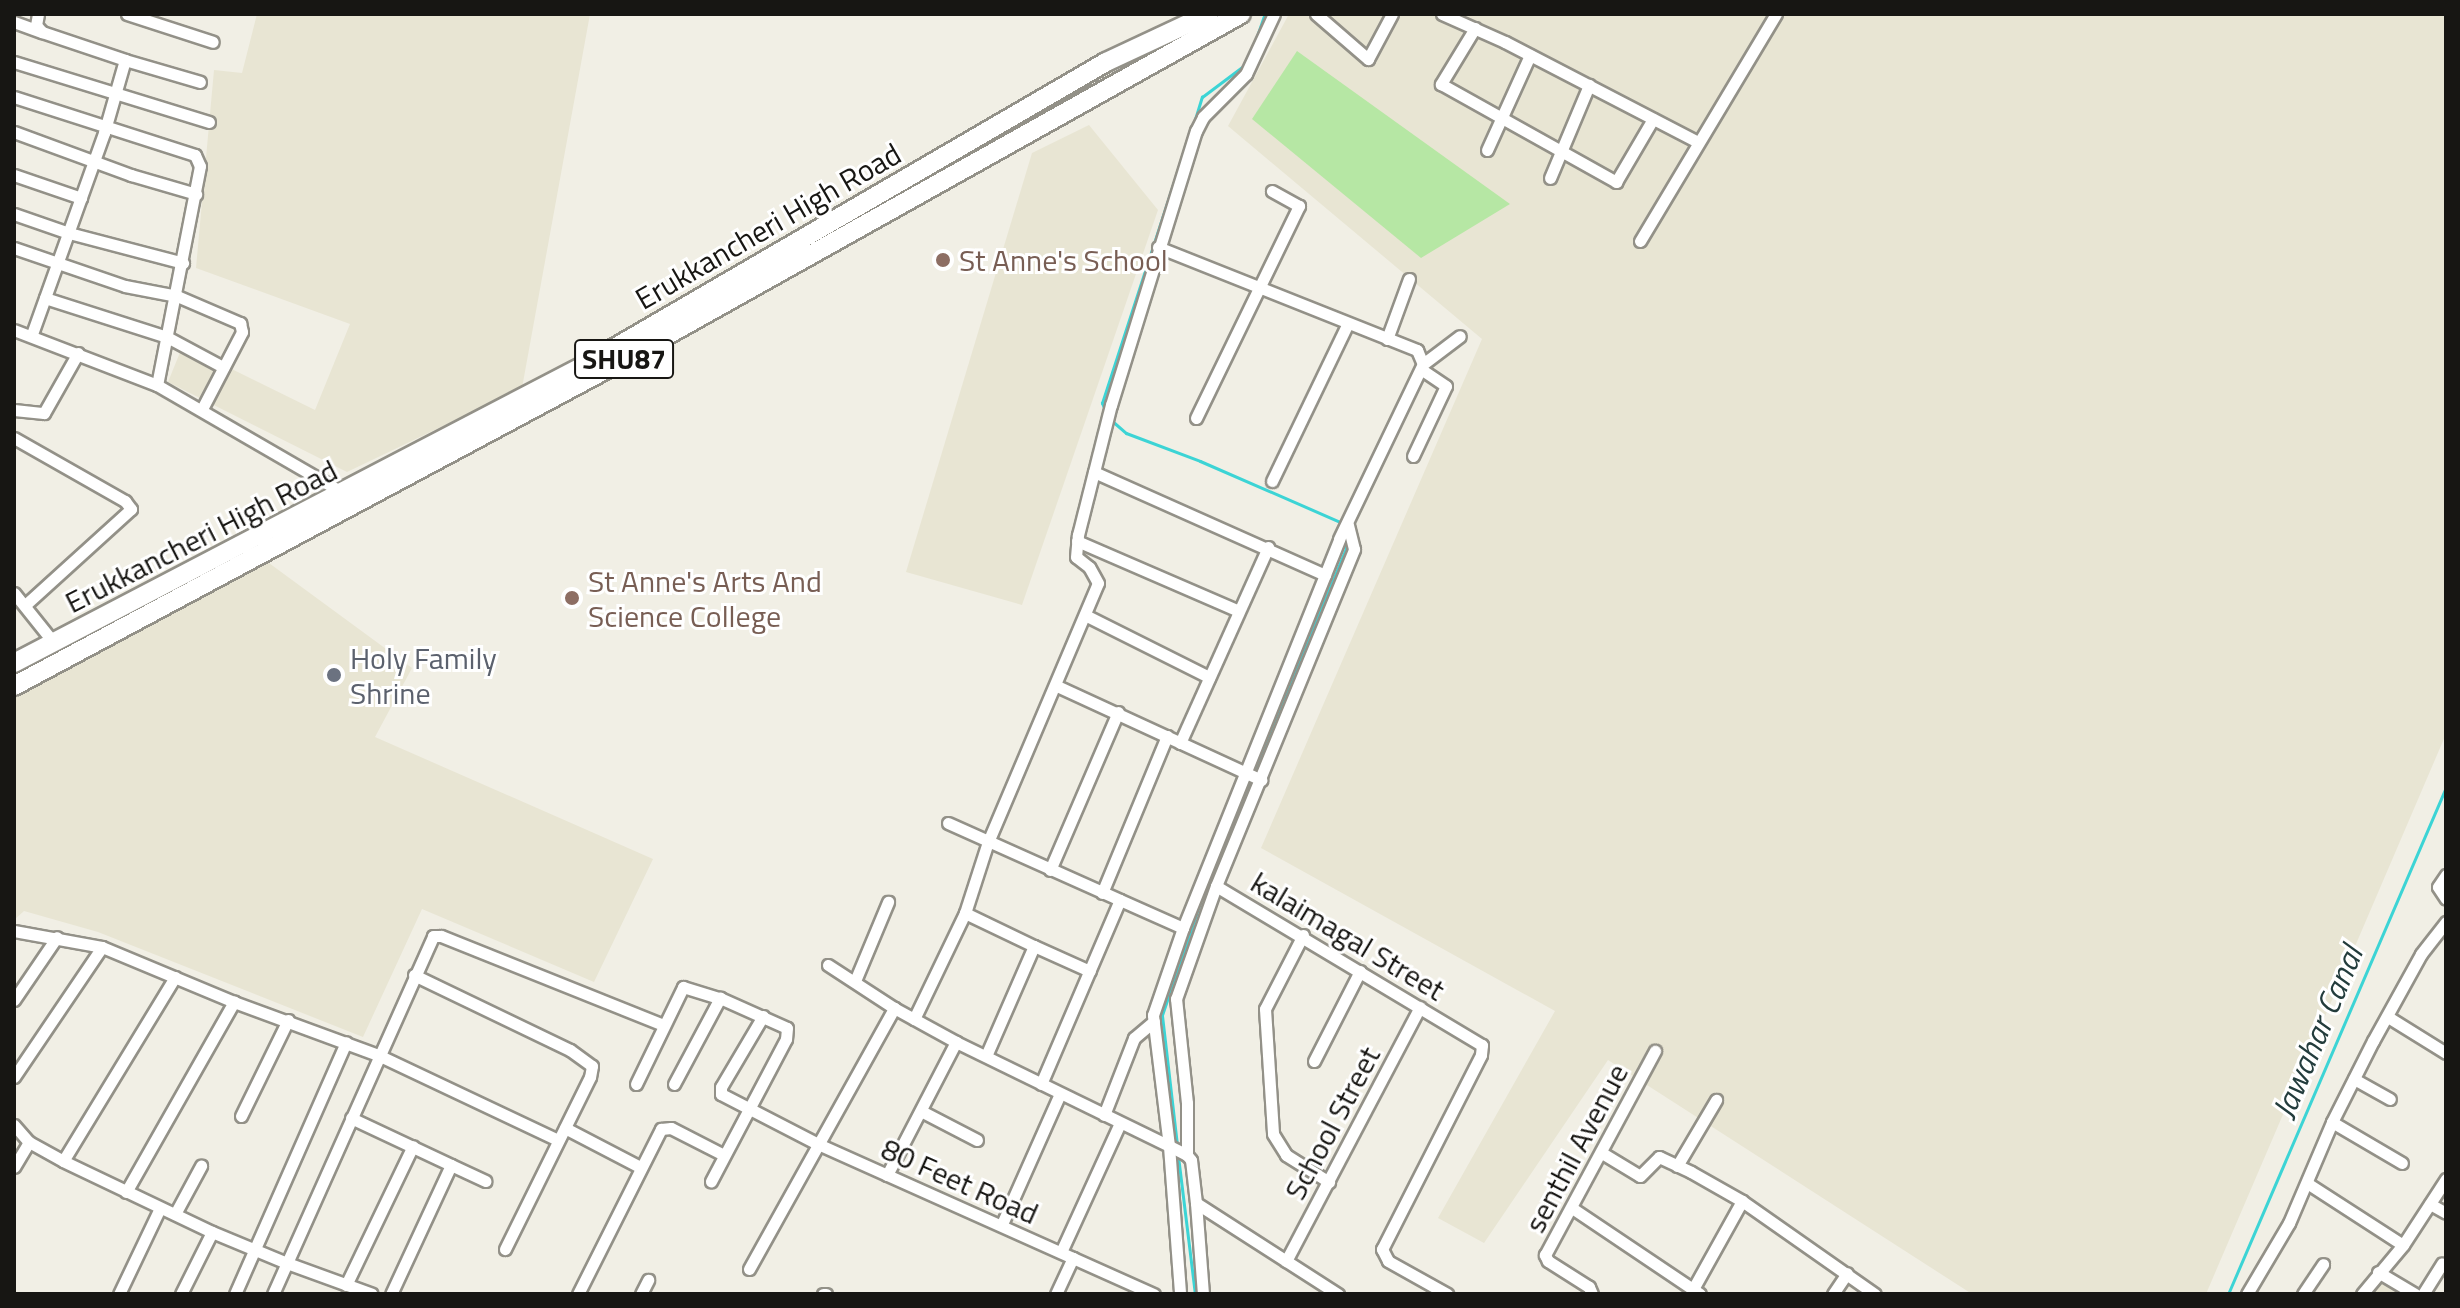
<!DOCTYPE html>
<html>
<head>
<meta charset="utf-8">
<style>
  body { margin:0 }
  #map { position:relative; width:2460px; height:1308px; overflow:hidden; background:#f1efe5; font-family:"Titillium Web",sans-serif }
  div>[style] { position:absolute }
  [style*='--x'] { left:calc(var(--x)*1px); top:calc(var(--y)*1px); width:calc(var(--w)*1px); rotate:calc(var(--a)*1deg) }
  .built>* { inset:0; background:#e8e5d3 }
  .green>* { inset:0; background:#b6e7a4 }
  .stream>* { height:3px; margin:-1.5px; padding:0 1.5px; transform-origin:1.5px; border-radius:1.5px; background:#3cd4d5 }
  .roads { filter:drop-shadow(2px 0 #939188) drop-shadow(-2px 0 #939188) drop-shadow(0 2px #939188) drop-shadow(0 -2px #939188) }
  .minor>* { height:11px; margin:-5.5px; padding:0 5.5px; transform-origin:5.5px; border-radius:5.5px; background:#fff }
  .primary>* { height:18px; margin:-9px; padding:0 9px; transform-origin:9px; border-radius:9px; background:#fff }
  .dots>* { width:22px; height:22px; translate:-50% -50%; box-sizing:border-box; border:4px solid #fff; border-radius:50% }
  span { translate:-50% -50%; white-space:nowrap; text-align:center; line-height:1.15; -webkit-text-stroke:6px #fff; paint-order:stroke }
  .shield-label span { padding:2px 6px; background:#fff; border:2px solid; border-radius:6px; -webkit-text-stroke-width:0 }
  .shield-label { font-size:28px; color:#171613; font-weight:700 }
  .street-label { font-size:30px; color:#171613 }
  .education-label { font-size:30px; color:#785e54 }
  .left { translate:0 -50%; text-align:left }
  .worship-label { font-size:30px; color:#5b616d }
  .water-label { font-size:32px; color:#233c3c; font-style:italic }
  .frame { position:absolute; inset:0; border:16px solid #171613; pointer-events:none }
</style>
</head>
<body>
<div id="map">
  <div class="built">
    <div style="clip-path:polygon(257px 14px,590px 14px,522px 388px,347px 472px,168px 382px,183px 345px,315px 410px,350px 324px,196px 268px,214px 70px,242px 73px)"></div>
    <div style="clip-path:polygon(1289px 14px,2446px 14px,2446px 734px,2206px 1294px,1972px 1294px,1608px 1060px,1484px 1243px,1438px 1218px,1555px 1011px,1261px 848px,1482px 339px,1228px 126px)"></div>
    <div style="clip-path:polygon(1089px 125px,1158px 210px,1022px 605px,906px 572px,1032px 153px)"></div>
    <div style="clip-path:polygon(258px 555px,412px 668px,375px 737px,653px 859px,594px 982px,422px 909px,363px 1037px,98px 932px,24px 911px,14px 920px,14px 690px)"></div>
    <div style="clip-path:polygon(2378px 1272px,2414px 1294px,2362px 1294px)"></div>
  </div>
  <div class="green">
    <div style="clip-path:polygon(1297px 51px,1510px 204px,1421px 258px,1252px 119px)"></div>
  </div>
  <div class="stream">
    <div style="--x:1256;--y:39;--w:24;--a:-71"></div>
    <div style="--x:1192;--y:129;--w:34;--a:-73"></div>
    <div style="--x:1202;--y:97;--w:55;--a:-36.9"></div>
    <div style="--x:1105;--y:410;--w:8;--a:-113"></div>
    <div style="--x:1102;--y:403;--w:249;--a:-72"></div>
    <div style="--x:1111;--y:420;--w:20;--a:41"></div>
    <div style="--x:1126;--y:433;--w:79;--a:20.7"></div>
    <div style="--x:1200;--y:461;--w:153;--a:23.5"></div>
    <div style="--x:1340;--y:522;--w:3;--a:72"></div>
    <div style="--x:1177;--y:1145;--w:131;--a:-96.6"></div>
    <div style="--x:1162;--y:1015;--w:131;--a:-71.3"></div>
    <div style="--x:1204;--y:891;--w:371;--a:-67.5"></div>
    <div style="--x:1346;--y:548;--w:7;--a:-106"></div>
    <div style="--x:1178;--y:1156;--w:139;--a:83"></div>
    <div style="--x:2228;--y:1294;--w:552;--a:-66.73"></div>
  </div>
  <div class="roads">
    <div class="minor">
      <div style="--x:38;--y:14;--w:11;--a:100"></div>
      <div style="--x:36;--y:25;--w:9;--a:49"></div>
      <div style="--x:42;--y:32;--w:88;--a:18.6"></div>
      <div style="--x:127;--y:14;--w:90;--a:18"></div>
      <div style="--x:1316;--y:14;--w:69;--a:40.9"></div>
      <div style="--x:1368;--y:59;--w:51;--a:-61.9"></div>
      <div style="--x:1442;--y:14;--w:69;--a:24"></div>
      <div style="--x:1505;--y:42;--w:217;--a:27.4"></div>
      <div style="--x:14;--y:22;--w:30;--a:20"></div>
      <div style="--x:1475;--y:28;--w:66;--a:121.3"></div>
      <div style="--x:1441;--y:84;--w:201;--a:29.2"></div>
      <div style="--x:1616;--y:182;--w:73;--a:-59.6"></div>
      <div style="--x:14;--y:62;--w:204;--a:17.1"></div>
      <div style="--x:14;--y:97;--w:190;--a:17.8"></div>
      <div style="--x:195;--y:155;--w:12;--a:66"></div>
      <div style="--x:200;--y:166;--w:223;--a:101.1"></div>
      <div style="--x:157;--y:385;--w:153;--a:-159"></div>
      <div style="--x:14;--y:132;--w:125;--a:20.2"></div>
      <div style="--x:131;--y:175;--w:68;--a:16.3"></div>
      <div style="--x:1487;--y:150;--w:104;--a:-65.6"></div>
      <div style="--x:14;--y:175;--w:71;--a:18.9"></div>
      <div style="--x:1550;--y:178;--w:101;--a:-67.2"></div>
      <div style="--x:14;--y:214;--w:58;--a:19.1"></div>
      <div style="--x:69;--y:233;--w:118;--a:14.7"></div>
      <div style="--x:1640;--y:241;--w:265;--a:-59.1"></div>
      <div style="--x:1158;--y:247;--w:279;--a:21.7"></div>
      <div style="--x:1417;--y:350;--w:15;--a:67"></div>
      <div style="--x:14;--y:248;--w:117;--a:18.9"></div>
      <div style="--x:125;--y:286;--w:53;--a:10.9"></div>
      <div style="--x:177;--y:296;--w:69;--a:23.2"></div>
      <div style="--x:240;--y:323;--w:9;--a:77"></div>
      <div style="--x:242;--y:332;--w:87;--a:117.5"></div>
      <div style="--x:45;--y:298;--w:128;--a:17.7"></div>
      <div style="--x:167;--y:337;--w:64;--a:28.2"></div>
      <div style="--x:32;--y:334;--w:214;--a:-70.3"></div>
      <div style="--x:104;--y:133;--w:76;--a:-74"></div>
      <div style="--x:125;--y:60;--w:78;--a:16.3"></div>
      <div style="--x:1387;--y:339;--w:64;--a:-69.9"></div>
      <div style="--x:157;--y:385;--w:215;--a:30.1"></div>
      <div style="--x:14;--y:410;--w:30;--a:6"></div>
      <div style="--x:44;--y:413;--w:69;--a:-60.5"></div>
      <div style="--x:1196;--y:418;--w:236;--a:-64.1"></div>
      <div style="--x:1299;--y:206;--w:31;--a:-151"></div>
      <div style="--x:14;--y:438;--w:128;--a:29.6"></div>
      <div style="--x:125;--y:501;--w:10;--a:53"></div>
      <div style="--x:131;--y:509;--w:143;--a:137.8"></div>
      <div style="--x:1413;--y:456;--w:77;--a:-64.8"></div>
      <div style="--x:1446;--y:386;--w:30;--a:-146"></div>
      <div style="--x:1094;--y:472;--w:253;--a:24"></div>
      <div style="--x:1272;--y:481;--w:173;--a:-64.3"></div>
      <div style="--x:1077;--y:541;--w:176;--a:23.4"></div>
      <div style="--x:14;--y:593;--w:64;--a:51.3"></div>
      <div style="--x:1085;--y:615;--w:139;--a:26.6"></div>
      <div style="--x:1057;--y:686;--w:225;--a:24.7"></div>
      <div style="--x:1180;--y:743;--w:215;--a:-65.8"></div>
      <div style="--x:948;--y:823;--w:188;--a:24.1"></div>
      <div style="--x:1050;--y:870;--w:172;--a:-66.7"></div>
      <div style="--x:2446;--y:875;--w:14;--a:124"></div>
      <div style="--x:2438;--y:887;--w:14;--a:56"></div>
      <div style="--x:1216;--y:886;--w:310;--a:30.9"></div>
      <div style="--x:1482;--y:1045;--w:10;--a:96"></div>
      <div style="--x:1481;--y:1055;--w:218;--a:117"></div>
      <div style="--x:1382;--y:1249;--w:13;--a:63"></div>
      <div style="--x:1388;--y:1261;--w:68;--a:29.2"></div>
      <div style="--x:1102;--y:893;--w:170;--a:-67.5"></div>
      <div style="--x:965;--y:913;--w:76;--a:25.6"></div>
      <div style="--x:1034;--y:946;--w:120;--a:113.6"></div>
      <div style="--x:14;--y:931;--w:89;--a:10.3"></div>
      <div style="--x:102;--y:947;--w:157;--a:124.1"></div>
      <div style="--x:1303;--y:935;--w:83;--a:117.2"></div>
      <div style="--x:1265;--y:1009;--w:125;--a:86.3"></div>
      <div style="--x:1273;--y:1134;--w:25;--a:58"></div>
      <div style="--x:1286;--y:1155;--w:51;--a:32.1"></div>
      <div style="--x:1034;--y:946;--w:61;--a:24.1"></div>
      <div style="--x:102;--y:947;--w:143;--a:22.6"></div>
      <div style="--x:234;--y:1002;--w:153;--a:20.2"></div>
      <div style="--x:378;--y:1055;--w:199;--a:25.3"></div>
      <div style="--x:828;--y:965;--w:79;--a:33.1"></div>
      <div style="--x:894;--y:1008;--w:71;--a:28.7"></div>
      <div style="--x:956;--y:1042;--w:237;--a:26"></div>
      <div style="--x:1169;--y:1146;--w:148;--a:85.7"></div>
      <div style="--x:414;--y:975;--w:173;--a:25.7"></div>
      <div style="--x:570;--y:1050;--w:27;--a:36"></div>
      <div style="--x:592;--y:1066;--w:11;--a:100"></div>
      <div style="--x:590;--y:1077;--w:192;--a:116.3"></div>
      <div style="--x:175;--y:977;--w:215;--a:121.3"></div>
      <div style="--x:63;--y:1161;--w:165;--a:25.5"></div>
      <div style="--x:212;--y:1232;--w:81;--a:22.5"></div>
      <div style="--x:287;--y:1263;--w:358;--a:-65.9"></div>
      <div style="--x:433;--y:936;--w:8;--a:0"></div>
      <div style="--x:441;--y:936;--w:239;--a:21.8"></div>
      <div style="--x:855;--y:981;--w:86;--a:-67.3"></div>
      <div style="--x:14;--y:1000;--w:76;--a:-55.7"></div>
      <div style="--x:763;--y:1016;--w:82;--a:120.6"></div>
      <div style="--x:721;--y:1087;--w:7;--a:90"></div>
      <div style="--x:721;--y:1094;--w:109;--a:27.3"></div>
      <div style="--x:818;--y:1144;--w:368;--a:24.1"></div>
      <div style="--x:2388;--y:1017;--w:68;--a:31.8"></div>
      <div style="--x:914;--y:1019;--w:118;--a:-64.3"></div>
      <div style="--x:965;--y:913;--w:75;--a:-72.1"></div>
      <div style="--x:988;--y:842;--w:281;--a:-67"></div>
      <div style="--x:1098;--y:583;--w:18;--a:-119"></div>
      <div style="--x:1089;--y:567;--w:16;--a:-142"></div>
      <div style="--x:1076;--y:557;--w:22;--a:-85"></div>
      <div style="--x:1078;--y:535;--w:134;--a:-75.8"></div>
      <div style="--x:1111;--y:405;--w:287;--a:-72.8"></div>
      <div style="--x:1196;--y:131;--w:16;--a:-63"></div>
      <div style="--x:1203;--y:117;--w:61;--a:-45"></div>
      <div style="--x:1246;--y:74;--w:66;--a:-65"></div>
      <div style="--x:1314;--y:1061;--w:101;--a:-62.9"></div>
      <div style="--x:2354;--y:1079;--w:41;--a:29.1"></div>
      <div style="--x:636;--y:1084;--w:108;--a:-64.1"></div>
      <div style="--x:683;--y:987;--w:39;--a:17"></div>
      <div style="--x:720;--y:998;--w:73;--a:24.1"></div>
      <div style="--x:787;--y:1028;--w:11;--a:95"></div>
      <div style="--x:786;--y:1039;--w:161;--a:117.8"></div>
      <div style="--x:674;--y:1084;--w:98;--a:-61.9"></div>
      <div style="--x:1041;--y:1084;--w:200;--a:-66.8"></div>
      <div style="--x:1120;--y:900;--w:69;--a:24"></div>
      <div style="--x:921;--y:1111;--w:63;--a:27.4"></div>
      <div style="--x:1104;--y:1115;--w:83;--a:-68.7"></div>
      <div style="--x:1134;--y:1038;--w:26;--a:-40"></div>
      <div style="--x:241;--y:1116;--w:107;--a:-63.9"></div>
      <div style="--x:351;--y:1118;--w:110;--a:25.2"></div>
      <div style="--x:451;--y:1165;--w:142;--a:114.9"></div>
      <div style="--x:2332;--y:1122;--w:81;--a:30.4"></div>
      <div style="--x:14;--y:1125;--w:23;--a:49"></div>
      <div style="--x:29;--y:1142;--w:29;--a:121"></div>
      <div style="--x:565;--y:1128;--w:85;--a:27.5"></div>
      <div style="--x:29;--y:1142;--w:39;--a:29"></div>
      <div style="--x:1602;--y:1153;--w:44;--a:31.2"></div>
      <div style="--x:1640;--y:1176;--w:27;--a:-45"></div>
      <div style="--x:1659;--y:1157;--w:35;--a:25"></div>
      <div style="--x:1691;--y:1172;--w:59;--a:29.6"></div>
      <div style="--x:1742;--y:1201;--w:162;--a:35"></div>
      <div style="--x:1187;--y:1155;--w:20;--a:-153"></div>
      <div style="--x:1169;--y:1146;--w:132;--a:-97"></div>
      <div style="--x:1153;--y:1015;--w:92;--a:-71"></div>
      <div style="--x:1183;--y:928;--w:419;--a:-68.1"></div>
      <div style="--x:1339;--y:539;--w:194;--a:-64.4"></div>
      <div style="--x:1423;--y:364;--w:46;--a:-37.1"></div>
      <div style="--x:451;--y:1165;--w:38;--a:25"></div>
      <div style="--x:1677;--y:1166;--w:77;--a:-59.4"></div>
      <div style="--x:887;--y:1175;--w:150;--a:-62.6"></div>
      <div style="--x:2307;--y:1183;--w:114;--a:32.9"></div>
      <div style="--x:126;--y:1192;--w:219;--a:-60.4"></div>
      <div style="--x:1196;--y:1203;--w:169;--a:32.7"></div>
      <div style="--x:2430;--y:1204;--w:18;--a:29"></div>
      <div style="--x:1572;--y:1208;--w:154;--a:33.9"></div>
      <div style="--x:175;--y:1214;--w:55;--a:-61.6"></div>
      <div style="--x:1002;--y:1224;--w:142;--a:-66"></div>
      <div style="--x:1061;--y:1252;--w:142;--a:-65.4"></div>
      <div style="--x:1286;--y:1261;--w:287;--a:-62.2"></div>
      <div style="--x:749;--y:1269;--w:299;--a:-60.9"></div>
      <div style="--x:2378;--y:1272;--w:43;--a:30.7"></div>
      <div style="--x:346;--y:1285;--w:154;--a:-64.3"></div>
      <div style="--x:1693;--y:1289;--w:101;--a:-60.9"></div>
      <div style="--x:119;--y:1294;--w:95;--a:-64.5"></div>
      <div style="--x:181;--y:1294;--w:69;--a:-63.4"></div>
      <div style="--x:235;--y:1294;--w:275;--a:-66.2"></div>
      <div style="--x:273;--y:1294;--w:34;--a:-66"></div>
      <div style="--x:287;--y:1263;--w:90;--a:20"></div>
      <div style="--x:578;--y:1294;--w:185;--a:-63.3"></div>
      <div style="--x:661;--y:1129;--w:10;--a:-6"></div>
      <div style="--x:671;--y:1128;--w:59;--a:27"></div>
      <div style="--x:641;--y:1294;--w:16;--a:-63"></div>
      <div style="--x:823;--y:1294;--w:3;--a:0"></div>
      <div style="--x:1056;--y:1294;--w:40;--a:-65"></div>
      <div style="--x:1203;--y:1294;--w:91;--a:-94.4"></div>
      <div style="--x:1196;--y:1203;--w:43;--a:-96.6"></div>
      <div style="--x:1191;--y:1160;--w:6;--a:-129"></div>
      <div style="--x:1187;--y:1155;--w:52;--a:-90"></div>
      <div style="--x:1187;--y:1103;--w:105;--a:-96"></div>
      <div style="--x:1176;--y:999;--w:120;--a:-70.5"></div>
      <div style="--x:1216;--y:886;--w:364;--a:-67.7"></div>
      <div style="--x:1354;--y:549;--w:25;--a:-104"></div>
      <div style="--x:1592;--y:1294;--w:8;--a:-113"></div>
      <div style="--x:1589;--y:1287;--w:49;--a:-147.6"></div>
      <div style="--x:1548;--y:1261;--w:7;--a:-117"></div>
      <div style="--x:1545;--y:1255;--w:232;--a:-61.7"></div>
      <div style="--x:1833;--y:1294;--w:25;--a:-56"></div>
      <div style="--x:2247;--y:1294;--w:82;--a:-59.4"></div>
      <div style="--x:2289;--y:1223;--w:110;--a:-66.9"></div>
      <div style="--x:2332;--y:1122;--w:91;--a:-63.2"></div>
      <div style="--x:2373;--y:1041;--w:99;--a:-61.1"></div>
      <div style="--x:2421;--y:954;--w:41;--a:-52"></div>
      <div style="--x:2303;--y:1294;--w:36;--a:-56"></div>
      <div style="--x:2362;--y:1294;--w:64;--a:-50.1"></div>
      <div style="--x:2403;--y:1245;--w:79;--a:-56.9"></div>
      <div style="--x:2423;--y:1294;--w:36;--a:-58"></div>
    </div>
    <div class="primary">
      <div style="--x:14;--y:663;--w:646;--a:-27.56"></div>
      <div style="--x:587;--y:364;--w:600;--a:-30.19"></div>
      <div style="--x:1106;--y:62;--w:114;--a:-25"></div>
      <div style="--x:14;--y:686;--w:668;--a:-28.14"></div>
      <div style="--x:603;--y:371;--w:731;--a:-29.23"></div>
    </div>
  </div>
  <div class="dots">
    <div style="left:943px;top:260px;background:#8d6e63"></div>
    <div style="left:572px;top:598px;background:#8d6e63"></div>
    <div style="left:334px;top:675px;background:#6b7280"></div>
  </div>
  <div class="shield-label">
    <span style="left:624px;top:359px">SHU87</span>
  </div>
  <div class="street-label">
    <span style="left:768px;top:226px;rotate:-30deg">Erukkancheri High Road</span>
    <span style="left:201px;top:536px;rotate:-27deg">Erukkancheri High Road</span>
    <span style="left:1348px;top:936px;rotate:31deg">kalaimagal Street</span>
    <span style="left:1332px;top:1123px;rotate:-62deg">School Street</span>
    <span style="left:1576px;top:1148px;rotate:-62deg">senthil Avenue</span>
    <span style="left:960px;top:1181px;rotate:24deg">80 Feet Road</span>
  </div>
  <div class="education-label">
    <span class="left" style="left:959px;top:260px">St Anne's School</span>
    <span class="left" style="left:588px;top:598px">St Anne's Arts And<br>Science College</span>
  </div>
  <div class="worship-label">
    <span class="left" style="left:350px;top:675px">Holy Family<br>Shrine</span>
  </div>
  <div class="water-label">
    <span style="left:2317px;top:1032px;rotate:-67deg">Jawahar Canal</span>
  </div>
  <div class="frame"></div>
</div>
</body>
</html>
